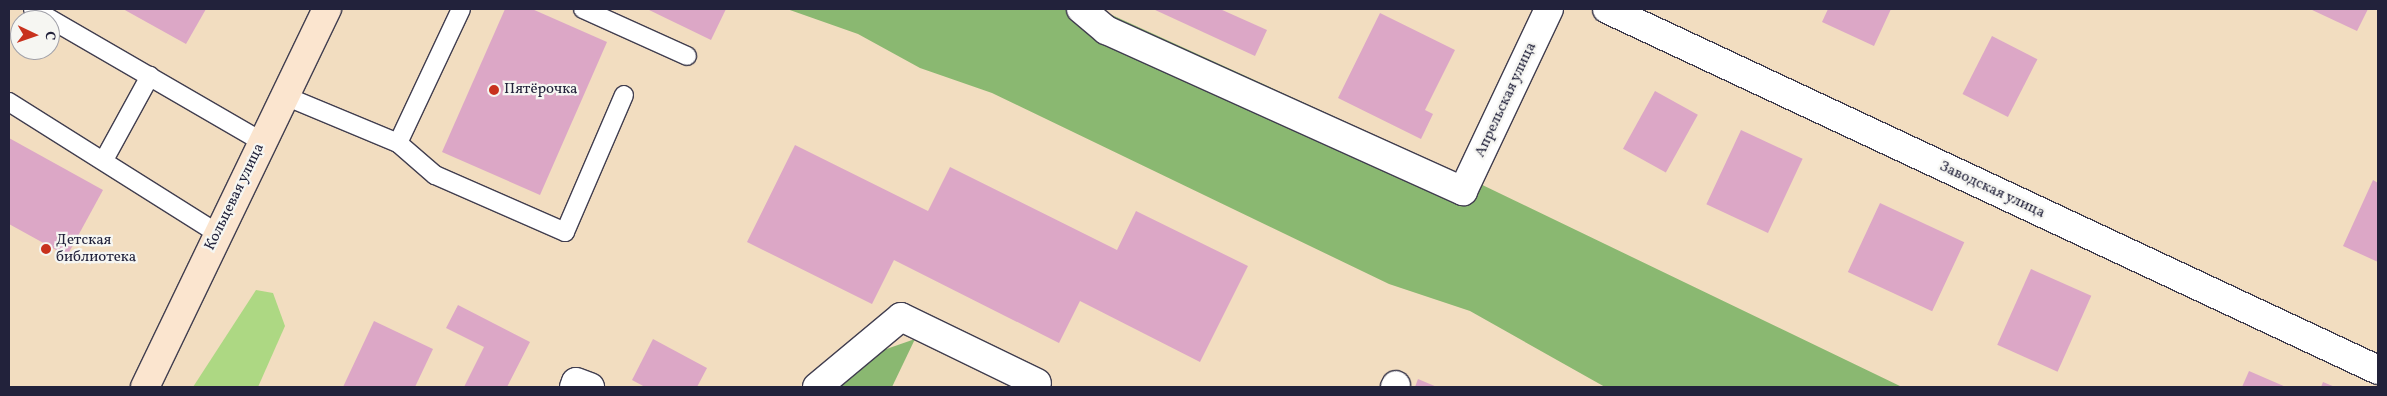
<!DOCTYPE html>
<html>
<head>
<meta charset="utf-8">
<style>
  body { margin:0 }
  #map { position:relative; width:2387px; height:396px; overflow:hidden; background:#f2ddc0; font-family:Vollkorn,serif }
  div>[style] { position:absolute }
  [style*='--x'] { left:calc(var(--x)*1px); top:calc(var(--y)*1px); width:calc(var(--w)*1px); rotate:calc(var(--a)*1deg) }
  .green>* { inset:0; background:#add883 }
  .forest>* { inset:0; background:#8ab871 }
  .building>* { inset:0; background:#dca7c6; transform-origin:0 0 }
  .roads { filter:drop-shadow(1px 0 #413e4f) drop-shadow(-1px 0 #413e4f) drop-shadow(0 1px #413e4f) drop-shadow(0 -1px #413e4f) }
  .lane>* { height:18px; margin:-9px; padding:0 9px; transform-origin:9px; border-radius:9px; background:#fff }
  .street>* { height:28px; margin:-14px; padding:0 14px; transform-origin:14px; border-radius:14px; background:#fff }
  .secondary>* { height:28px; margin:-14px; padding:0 14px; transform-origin:14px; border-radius:14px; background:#fbe5cf }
  .dots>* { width:14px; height:14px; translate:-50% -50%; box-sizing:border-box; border:2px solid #f6f6f2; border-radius:50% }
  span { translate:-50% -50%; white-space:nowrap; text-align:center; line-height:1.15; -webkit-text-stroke:4.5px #f6f6f2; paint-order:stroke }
  .poi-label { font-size:15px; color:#22223b }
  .left { translate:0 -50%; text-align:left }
  .street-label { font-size:15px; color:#22223b }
  .frame { position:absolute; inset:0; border:10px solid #22223b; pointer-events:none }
  .north { position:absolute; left:10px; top:10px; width:50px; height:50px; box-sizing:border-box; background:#f6f6f2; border:1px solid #a1a1a9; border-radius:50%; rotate:93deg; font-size:14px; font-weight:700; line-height:20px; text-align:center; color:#22223b }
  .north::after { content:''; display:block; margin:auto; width:18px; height:22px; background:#c8321e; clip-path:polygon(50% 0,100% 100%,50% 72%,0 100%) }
</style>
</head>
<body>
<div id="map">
  <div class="green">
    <div style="clip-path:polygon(256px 290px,273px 293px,285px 326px,258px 387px,193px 387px)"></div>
  </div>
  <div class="forest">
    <div style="clip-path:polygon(787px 9px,1101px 10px,1445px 167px,1902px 387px,1605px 387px,1470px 311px,1389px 284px,992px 93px,920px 68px,858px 34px)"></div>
    <div style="clip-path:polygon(915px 339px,892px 387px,817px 387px,855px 360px)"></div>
  </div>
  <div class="building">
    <div style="clip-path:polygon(123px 9px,206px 9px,186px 44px)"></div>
    <div style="clip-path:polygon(505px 9px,532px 9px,607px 42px,540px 195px,442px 152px)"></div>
    <div style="clip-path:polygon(647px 9px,726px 9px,711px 40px)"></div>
    <div style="clip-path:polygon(1153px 9px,1220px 9px,1267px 30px,1255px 56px)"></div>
    <div style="clip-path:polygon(1828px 9px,1891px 9px,1874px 46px,1822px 22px)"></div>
    <div style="clip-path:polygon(2310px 9px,2368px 9px,2357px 31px)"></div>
    <div style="clip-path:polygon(1380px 13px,1455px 50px,1425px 110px,1433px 114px,1421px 139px,1338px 98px)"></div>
    <div style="left:1992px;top:36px;width:51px;height:65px;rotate:27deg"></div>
    <div style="left:1655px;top:91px;width:49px;height:66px;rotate:29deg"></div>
    <div style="left:1741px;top:130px;width:68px;height:82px;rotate:25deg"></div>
    <div style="clip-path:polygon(9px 138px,103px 190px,67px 256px,9px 224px)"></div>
    <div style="clip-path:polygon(795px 145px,928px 211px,950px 167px,1117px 250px,1136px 211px,1248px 266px,1200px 362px,1080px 301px,1059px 343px,894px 260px,872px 304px,747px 242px)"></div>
    <div style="clip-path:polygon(2373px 180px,2378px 183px,2378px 262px,2343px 246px)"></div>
    <div style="left:1880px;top:203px;width:93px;height:76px;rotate:25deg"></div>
    <div style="left:2031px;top:269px;width:66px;height:83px;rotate:24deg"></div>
    <div style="clip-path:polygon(458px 305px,530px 342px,507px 387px,464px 387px,484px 347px,446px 328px)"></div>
    <div style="clip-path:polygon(374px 321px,433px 349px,415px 387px,343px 387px)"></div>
    <div style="clip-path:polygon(653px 339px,707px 368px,697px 387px,645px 387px,632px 380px)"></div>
    <div style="clip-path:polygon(2249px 371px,2286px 387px,2242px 387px)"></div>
    <div style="clip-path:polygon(1418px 379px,1437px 387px,1415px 387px)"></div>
    <div style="clip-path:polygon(2323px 382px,2335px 387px,2321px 387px)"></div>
  </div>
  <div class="roads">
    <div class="lane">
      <div style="--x:33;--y:9;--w:265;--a:30.1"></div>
      <div style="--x:583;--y:9;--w:114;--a:24.3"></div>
      <div style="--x:285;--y:96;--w:122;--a:22.6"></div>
      <div style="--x:398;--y:143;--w:148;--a:-64.8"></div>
      <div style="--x:9;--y:102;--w:246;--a:32.2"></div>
      <div style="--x:398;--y:143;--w:49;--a:40.9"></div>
      <div style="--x:435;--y:175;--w:142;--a:23.7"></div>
      <div style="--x:565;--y:232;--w:149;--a:-66.7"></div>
      <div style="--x:104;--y:160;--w:96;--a:-61.3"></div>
    </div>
    <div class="street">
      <div style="--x:1081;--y:9;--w:33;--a:40"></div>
      <div style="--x:1106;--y:30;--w:392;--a:24.3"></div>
      <div style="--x:1463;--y:191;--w:201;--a:-64.7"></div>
      <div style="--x:1607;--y:9;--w:851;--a:25.09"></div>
      <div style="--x:574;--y:387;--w:5;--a:-68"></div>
      <div style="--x:576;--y:382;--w:15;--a:20"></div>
      <div style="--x:817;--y:387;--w:109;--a:-39.8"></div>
      <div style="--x:901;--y:317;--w:151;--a:25.9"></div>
      <div style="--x:1395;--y:387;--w:2;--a:-63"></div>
    </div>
    <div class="secondary">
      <div style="--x:145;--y:387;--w:420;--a:-64.3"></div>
    </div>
  </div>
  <div class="dots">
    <div style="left:494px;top:90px;background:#c8321e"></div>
    <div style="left:46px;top:249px;background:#c8321e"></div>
  </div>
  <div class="poi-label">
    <span class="left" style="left:504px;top:90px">Пятёрочка</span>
    <span class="left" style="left:56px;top:249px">Детская<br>библиотека</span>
  </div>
  <div class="street-label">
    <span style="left:1506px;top:100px;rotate:-65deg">Апрельская улица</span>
    <span style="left:1992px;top:190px;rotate:25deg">Заводская улица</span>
    <span style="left:235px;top:197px;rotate:-64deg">Кольцевая улица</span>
  </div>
  <div class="frame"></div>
  <div class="north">С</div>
</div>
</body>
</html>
